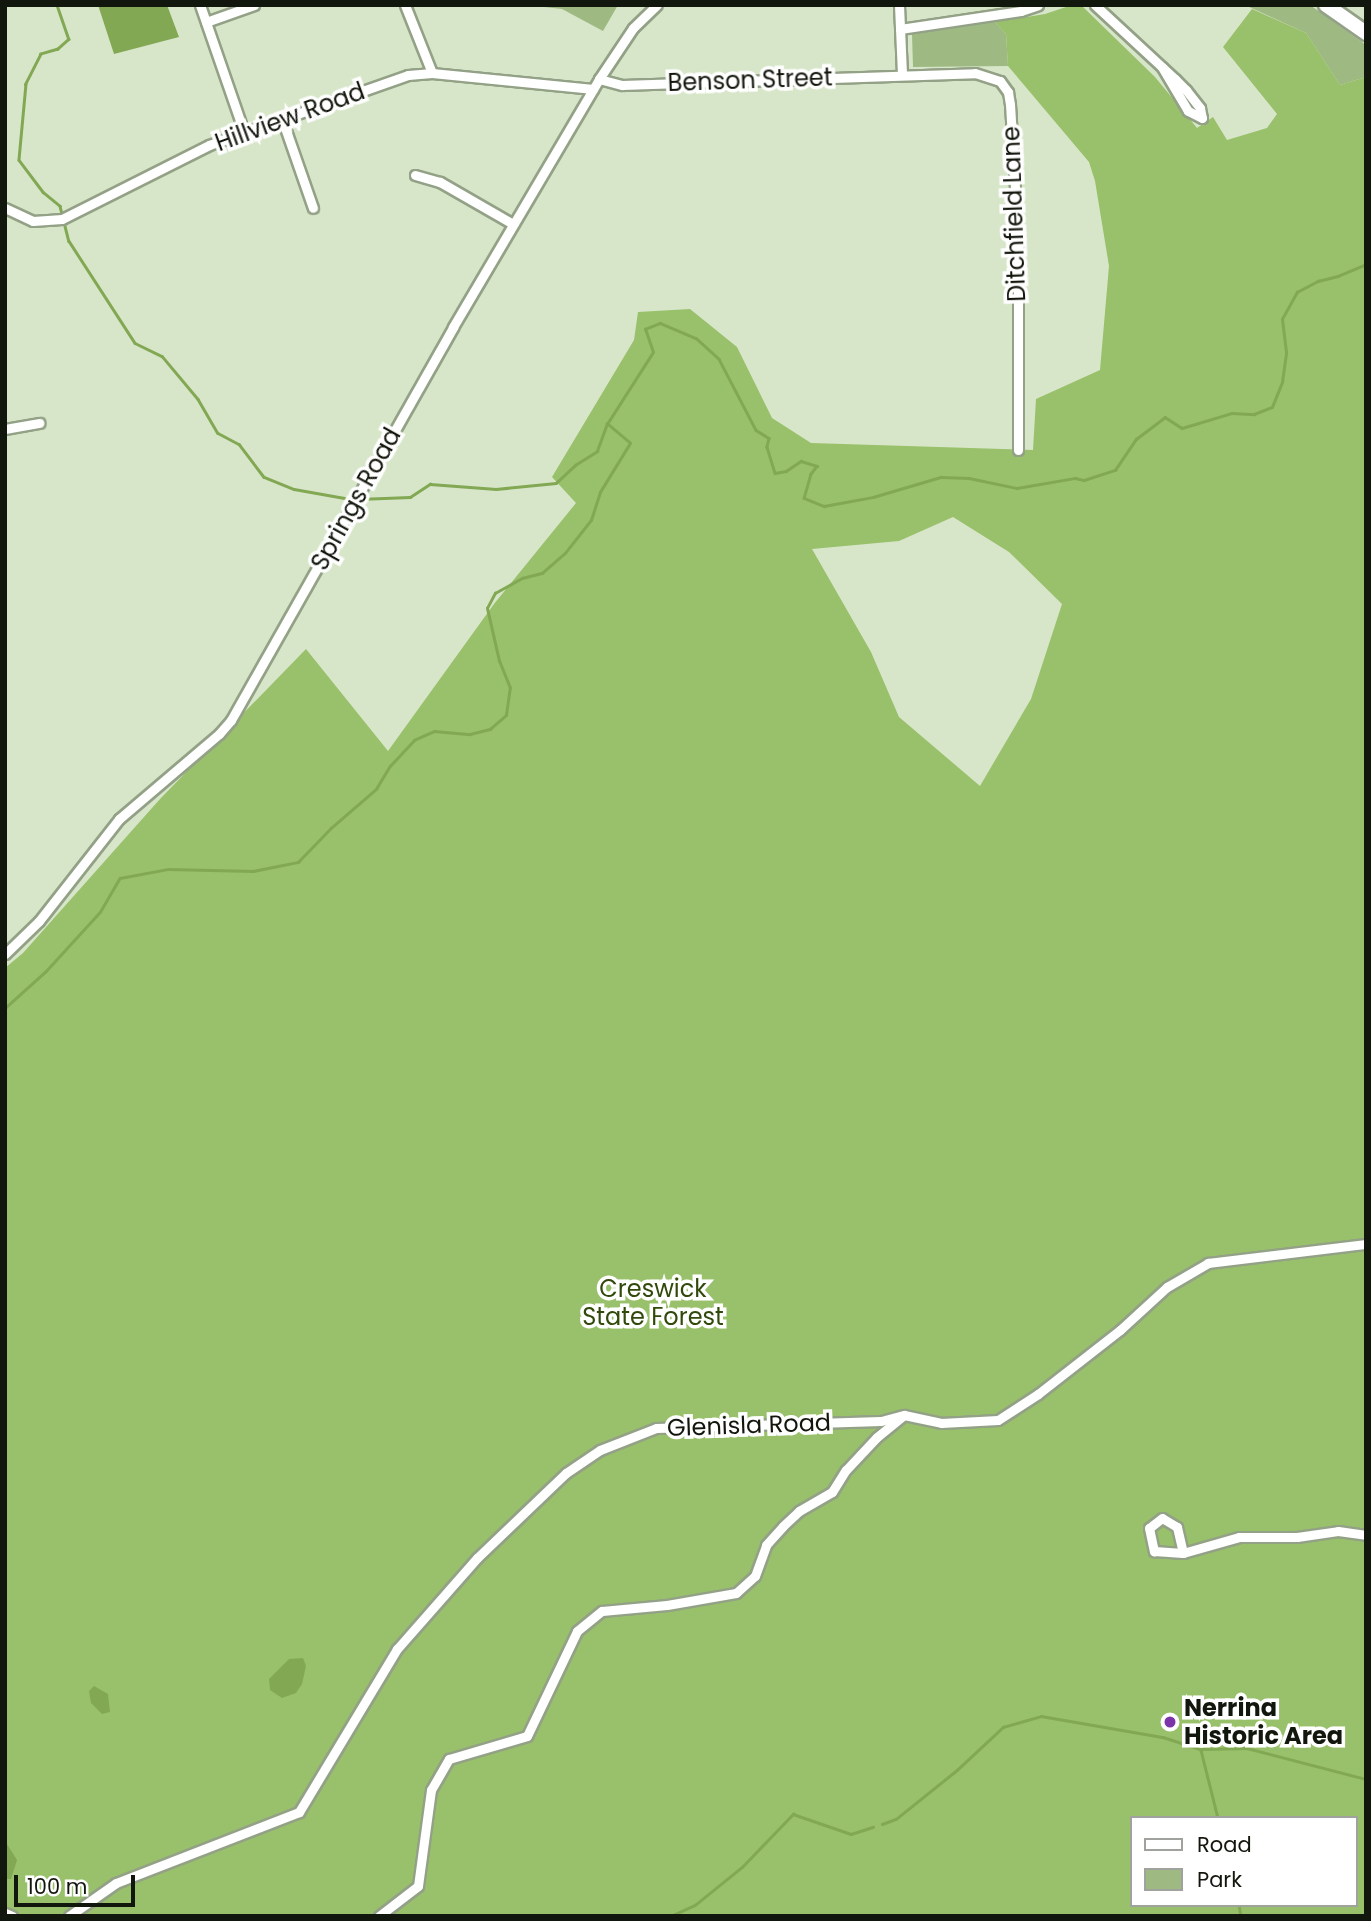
<!DOCTYPE html>
<html>
<head>
<meta charset="utf-8">
<style>
  body { margin:0 }
  #map { position:relative; width:1371px; height:1921px; overflow:hidden; background:#d7e6c9; font-family:Poppins,sans-serif }
  div>[style] { position:absolute }
  [style*='--x'] { left:calc(var(--x)*1px); top:calc(var(--y)*1px); width:calc(var(--w)*1px); rotate:calc(var(--a)*1deg) }
  .green>* { inset:0; background:#9fb983 }
  .forest>* { inset:0; background:#99c06a }
  .water>* { inset:0; background:#82a853 }
  .stream>* { height:2.5px; margin:-1.25px; padding:0 1.25px; transform-origin:1.25px; border-radius:1.25px; background:#82a853 }
  .roads { filter:drop-shadow(2px 0 #93a186) drop-shadow(-2px 0 #93a186) drop-shadow(0 2px #93a186) drop-shadow(0 -2px #93a186) }
  .minor>* { height:9px; margin:-4.5px; padding:0 4.5px; transform-origin:4.5px; border-radius:4.5px; background:#fff }
  .highway>* { height:14px; margin:-7px; padding:0 7px; transform-origin:7px; border-radius:7px; background:#fff }
  .dots>* { width:19px; height:19px; translate:-50% -50%; box-sizing:border-box; border:4px solid #fff; border-radius:50% }
  span { translate:-50% -50%; white-space:nowrap; text-align:center; line-height:1.15; -webkit-text-stroke:7px #fff; paint-order:stroke }
  .street-label { font-size:24px; color:#12170d }
  .park-label { font-size:24px; color:#31490a }
  .poi-label { font-size:24px; color:#12170d; font-weight:700 }
  .left { translate:0 -50%; text-align:left }
  .frame { position:absolute; inset:0; border:7px solid #12170d; pointer-events:none }
  .legend { position:absolute; left:1130px; top:1816px; width:228px; height:91px; box-sizing:border-box; background:#fff; border:2px solid #a0a29e; margin:0; padding:9px 12px; list-style:none; font-size:21px; color:#12170d }
  .legend li { display:flex; align-items:center; gap:14px; height:35px }
  .legend b { width:35px; border:2px solid #a0a29e }
  .scale { position:absolute; left:14px; top:1875px; width:121px; height:32px; box-sizing:border-box; border:4px solid #12170d; border-top:0; padding-left:9px; font-size:21px; line-height:24px; white-space:nowrap; color:#12170d; -webkit-text-stroke:5px #fff; paint-order:stroke }
</style>
</head>
<body>
<div id="map">
  <div class="green">
    <div style="clip-path:polygon(526px 5px,618px 5px,603px 31px,562px 9px)"></div>
    <div style="clip-path:polygon(1245px 5px,1310px 5px,1366px 45px,1366px 77px,1340px 85px,1306px 33px)"></div>
    <div style="clip-path:polygon(995px 22px,1006px 34px,1008px 66px,913px 67px,912px 34px)"></div>
  </div>
  <div class="forest">
    <div style="clip-path:polygon(evenodd,1072px 5px,1081px 5px,1155px 77px,1197px 128px,1213px 117px,1227px 140px,1267px 128px,1277px 114px,1223px 47px,1252px 9px,1306px 33px,1340px 85px,1366px 77px,1366px 1916px,5px 1916px,5px 968px,23px 953px,160px 799px,306px 649px,388px 751px,494px 604px,576px 503px,552px 477px,634px 340px,638px 312px,690px 309px,737px 347px,772px 418px,811px 443px,1033px 450px,1036px 399px,1100px 370px,1109px 266px,1095px 181px,1089px 162px,1008px 66px,1006px 34px,995px 22px,1045px 14px,1072px 5px,953px 517px,1009px 552px,1062px 604px,1031px 699px,980px 786px,899px 717px,871px 652px,812px 549px,899px 541px,953px 517px,1072px 5px,1131px 1818px,1355px 1818px,1355px 1905px,1131px 1905px,1131px 1818px)"></div>
  </div>
  <div class="water">
    <div style="clip-path:polygon(98px 5px,167px 5px,179px 37px,114px 54px)"></div>
    <div style="clip-path:polygon(303px 1658px,306px 1666px,302px 1684px,296px 1693px,282px 1698px,270px 1690px,269px 1679px,289px 1659px)"></div>
    <div style="clip-path:polygon(94px 1686px,108px 1694px,110px 1712px,102px 1714px,91px 1703px,89px 1691px)"></div>
    <div style="clip-path:polygon(5px 1841px,17px 1860px,11px 1879px,5px 1879px)"></div>
  </div>
  <div class="stream">
    <div style="--x:57;--y:5;--w:36;--a:71"></div>
    <div style="--x:69;--y:39;--w:15;--a:138"></div>
    <div style="--x:58;--y:49;--w:18;--a:164"></div>
    <div style="--x:41;--y:54;--w:34;--a:117"></div>
    <div style="--x:26;--y:84;--w:76;--a:95.3"></div>
    <div style="--x:19;--y:160;--w:40;--a:53"></div>
    <div style="--x:43;--y:192;--w:22;--a:39"></div>
    <div style="--x:60;--y:206;--w:36;--a:76"></div>
    <div style="--x:69;--y:241;--w:121;--a:57.1"></div>
    <div style="--x:135;--y:343;--w:30;--a:26"></div>
    <div style="--x:162;--y:356;--w:56;--a:50.1"></div>
    <div style="--x:198;--y:399;--w:39;--a:60"></div>
    <div style="--x:218;--y:433;--w:24;--a:28"></div>
    <div style="--x:239;--y:444;--w:41;--a:52.9"></div>
    <div style="--x:264;--y:477;--w:32;--a:22"></div>
    <div style="--x:294;--y:489;--w:58;--a:10"></div>
    <div style="--x:358;--y:499;--w:52;--a:-2.2"></div>
    <div style="--x:410;--y:497;--w:24;--a:-33"></div>
    <div style="--x:430;--y:484;--w:66;--a:4.3"></div>
    <div style="--x:496;--y:489;--w:60;--a:-5.7"></div>
    <div style="--x:556;--y:483;--w:26;--a:-43"></div>
    <div style="--x:575;--y:465;--w:26;--a:-32"></div>
    <div style="--x:597;--y:451;--w:29;--a:-70"></div>
    <div style="--x:607;--y:424;--w:85;--a:-57.4"></div>
    <div style="--x:653;--y:352;--w:24;--a:-109"></div>
    <div style="--x:645;--y:329;--w:16;--a:-22"></div>
    <div style="--x:660;--y:323;--w:39;--a:23"></div>
    <div style="--x:696;--y:338;--w:31;--a:42"></div>
    <div style="--x:719;--y:359;--w:80;--a:62.5"></div>
    <div style="--x:756;--y:430;--w:15;--a:32"></div>
    <div style="--x:769;--y:438;--w:9;--a:103"></div>
    <div style="--x:767;--y:447;--w:27;--a:73"></div>
    <div style="--x:775;--y:473;--w:11;--a:-10"></div>
    <div style="--x:786;--y:471;--w:18;--a:-34"></div>
    <div style="--x:801;--y:461;--w:17;--a:17"></div>
    <div style="--x:817;--y:466;--w:10;--a:127"></div>
    <div style="--x:811;--y:474;--w:25;--a:106"></div>
    <div style="--x:804;--y:498;--w:22;--a:22"></div>
    <div style="--x:824;--y:506;--w:50;--a:-10.4"></div>
    <div style="--x:873;--y:497;--w:71;--a:-16.4"></div>
    <div style="--x:941;--y:477;--w:28;--a:2"></div>
    <div style="--x:969;--y:478;--w:49;--a:11.8"></div>
    <div style="--x:1017;--y:488;--w:59;--a:-9.8"></div>
    <div style="--x:1075;--y:478;--w:9;--a:13"></div>
    <div style="--x:1084;--y:480;--w:33;--a:-18"></div>
    <div style="--x:1115;--y:470;--w:37;--a:-56"></div>
    <div style="--x:1136;--y:439;--w:36;--a:-37"></div>
    <div style="--x:1165;--y:417;--w:20;--a:33"></div>
    <div style="--x:1182;--y:428;--w:52;--a:-16.7"></div>
    <div style="--x:1232;--y:413;--w:22;--a:3"></div>
    <div style="--x:1254;--y:414;--w:19;--a:-21"></div>
    <div style="--x:1272;--y:407;--w:27;--a:-68"></div>
    <div style="--x:1282;--y:382;--w:30;--a:-82"></div>
    <div style="--x:1286;--y:352;--w:33;--a:-97"></div>
    <div style="--x:1282;--y:319;--w:31;--a:-61"></div>
    <div style="--x:1297;--y:292;--w:24;--a:-28"></div>
    <div style="--x:1318;--y:281;--w:21;--a:-14"></div>
    <div style="--x:1338;--y:276;--w:30;--a:-23"></div>
    <div style="--x:5;--y:1008;--w:54;--a:-42"></div>
    <div style="--x:45;--y:972;--w:81;--a:-47.5"></div>
    <div style="--x:100;--y:912;--w:39;--a:-60"></div>
    <div style="--x:120;--y:878;--w:49;--a:-10.6"></div>
    <div style="--x:168;--y:869;--w:85;--a:1.3"></div>
    <div style="--x:253;--y:871;--w:46;--a:-11.3"></div>
    <div style="--x:298;--y:862;--w:47;--a:-45.9"></div>
    <div style="--x:331;--y:828;--w:60;--a:-40.9"></div>
    <div style="--x:376;--y:789;--w:27;--a:-59"></div>
    <div style="--x:390;--y:766;--w:35;--a:-47"></div>
    <div style="--x:414;--y:740;--w:22;--a:-24"></div>
    <div style="--x:434;--y:731;--w:36;--a:5"></div>
    <div style="--x:470;--y:734;--w:21;--a:-14"></div>
    <div style="--x:490;--y:729;--w:21;--a:-41"></div>
    <div style="--x:506;--y:715;--w:27;--a:-82"></div>
    <div style="--x:510;--y:688;--w:29;--a:-112"></div>
    <div style="--x:499;--y:661;--w:54;--a:-102.8"></div>
    <div style="--x:487;--y:608;--w:17;--a:-62"></div>
    <div style="--x:495;--y:593;--w:31;--a:-29"></div>
    <div style="--x:522;--y:578;--w:21;--a:-14"></div>
    <div style="--x:542;--y:573;--w:30;--a:-41"></div>
    <div style="--x:565;--y:553;--w:42;--a:-51.8"></div>
    <div style="--x:591;--y:520;--w:29;--a:-72"></div>
    <div style="--x:600;--y:492;--w:57;--a:-58.5"></div>
    <div style="--x:630;--y:443;--w:30;--a:-140"></div>
    <div style="--x:1201;--y:1750;--w:70;--a:76"></div>
    <div style="--x:882;--y:1824;--w:15;--a:-20"></div>
    <div style="--x:896;--y:1819;--w:78;--a:-38.8"></div>
    <div style="--x:957;--y:1770;--w:63;--a:-43.1"></div>
    <div style="--x:1003;--y:1727;--w:40;--a:-16"></div>
    <div style="--x:1041;--y:1716;--w:124;--a:9.8"></div>
    <div style="--x:1163;--y:1737;--w:40;--a:18"></div>
    <div style="--x:1201;--y:1749;--w:46;--a:-1.2"></div>
    <div style="--x:1247;--y:1748;--w:123;--a:14.6"></div>
    <div style="--x:1239;--y:1905;--w:11;--a:80"></div>
    <div style="--x:671;--y:1916;--w:26;--a:-25"></div>
    <div style="--x:695;--y:1905;--w:60;--a:-39"></div>
    <div style="--x:742;--y:1867;--w:74;--a:-46.1"></div>
    <div style="--x:793;--y:1814;--w:61;--a:19"></div>
    <div style="--x:851;--y:1834;--w:23;--a:-18"></div>
  </div>
  <div class="roads">
    <div class="minor">
      <div style="--x:200;--y:5;--w:134;--a:70.9"></div>
      <div style="--x:405;--y:5;--w:73;--a:68.3"></div>
      <div style="--x:899;--y:5;--w:68;--a:87.5"></div>
      <div style="--x:1095;--y:5;--w:109;--a:42.8"></div>
      <div style="--x:1175;--y:79;--w:16;--a:45"></div>
      <div style="--x:1186;--y:90;--w:23;--a:52"></div>
      <div style="--x:1200;--y:108;--w:10;--a:79"></div>
      <div style="--x:1202;--y:118;--w:16;--a:-153"></div>
      <div style="--x:1188;--y:111;--w:51;--a:-120.6"></div>
      <div style="--x:206;--y:22;--w:51;--a:-19.5"></div>
      <div style="--x:900;--y:29;--w:122;--a:-8.5"></div>
      <div style="--x:1021;--y:11;--w:18;--a:-19"></div>
      <div style="--x:599;--y:79;--w:24;--a:15"></div>
      <div style="--x:622;--y:85;--w:353;--a:-1.9"></div>
      <div style="--x:975;--y:73;--w:26;--a:18"></div>
      <div style="--x:1000;--y:81;--w:14;--a:54"></div>
      <div style="--x:1008;--y:92;--w:12;--a:81"></div>
      <div style="--x:1010;--y:104;--w:136;--a:86.6"></div>
      <div style="--x:1018;--y:240;--w:210;--a:90"></div>
      <div style="--x:282;--y:119;--w:94;--a:70.8"></div>
      <div style="--x:415;--y:175;--w:26;--a:16"></div>
      <div style="--x:440;--y:182;--w:84;--a:29.9"></div>
      <div style="--x:5;--y:208;--w:31;--a:25"></div>
      <div style="--x:33;--y:221;--w:29;--a:-4"></div>
      <div style="--x:62;--y:219;--w:165;--a:-26.7"></div>
      <div style="--x:209;--y:145;--w:211;--a:-19.4"></div>
      <div style="--x:408;--y:75;--w:24;--a:-5"></div>
      <div style="--x:432;--y:73;--w:162;--a:5.7"></div>
      <div style="--x:5;--y:429;--w:35;--a:-10"></div>
      <div style="--x:5;--y:954;--w:47;--a:-44.1"></div>
      <div style="--x:39;--y:921;--w:130;--a:-51.9"></div>
      <div style="--x:119;--y:819;--w:131;--a:-40.4"></div>
      <div style="--x:219;--y:734;--w:18;--a:-49"></div>
      <div style="--x:231;--y:720;--w:451;--a:-60.5"></div>
      <div style="--x:453;--y:327;--w:288;--a:-59.5"></div>
      <div style="--x:599;--y:79;--w:61;--a:-56.3"></div>
      <div style="--x:633;--y:28;--w:33;--a:-44"></div>
      <div style="--x:1183;--y:1553;--w:27;--a:-103"></div>
      <div style="--x:1177;--y:1527;--w:17;--a:-149"></div>
      <div style="--x:1162;--y:1518;--w:16;--a:142"></div>
      <div style="--x:1149;--y:1528;--w:24;--a:78"></div>
      <div style="--x:1154;--y:1551;--w:29;--a:4"></div>
      <div style="--x:1183;--y:1553;--w:58;--a:-15.9"></div>
      <div style="--x:1239;--y:1537;--w:58;--a:0"></div>
      <div style="--x:1297;--y:1537;--w:41;--a:-8.3"></div>
      <div style="--x:1338;--y:1531;--w:28;--a:8"></div>
      <div style="--x:5;--y:1913;--w:8;--a:23"></div>
      <div style="--x:69;--y:1916;--w:57;--a:-35.1"></div>
      <div style="--x:116;--y:1883;--w:196;--a:-21.2"></div>
      <div style="--x:299;--y:1812;--w:190;--a:-59"></div>
      <div style="--x:397;--y:1649;--w:121;--a:-48.7"></div>
      <div style="--x:477;--y:1558;--w:123;--a:-43.7"></div>
      <div style="--x:566;--y:1473;--w:41;--a:-34.1"></div>
      <div style="--x:600;--y:1450;--w:60;--a:-21.4"></div>
      <div style="--x:656;--y:1428;--w:225;--a:-1.8"></div>
      <div style="--x:881;--y:1421;--w:24;--a:-15"></div>
      <div style="--x:904;--y:1415;--w:38;--a:12"></div>
      <div style="--x:941;--y:1423;--w:57;--a:-3"></div>
      <div style="--x:998;--y:1420;--w:48;--a:-33"></div>
      <div style="--x:1038;--y:1394;--w:104;--a:-38"></div>
      <div style="--x:1120;--y:1330;--w:64;--a:-42.5"></div>
      <div style="--x:1167;--y:1287;--w:48;--a:-30.3"></div>
      <div style="--x:1208;--y:1263;--w:159;--a:-6.9"></div>
      <div style="--x:379;--y:1916;--w:49;--a:-37.6"></div>
      <div style="--x:418;--y:1886;--w:97;--a:-82.3"></div>
      <div style="--x:431;--y:1790;--w:36;--a:-60"></div>
      <div style="--x:449;--y:1759;--w:81;--a:-16.4"></div>
      <div style="--x:527;--y:1736;--w:116;--a:-64.5"></div>
      <div style="--x:577;--y:1631;--w:32;--a:-39"></div>
      <div style="--x:602;--y:1611;--w:65;--a:-5.3"></div>
      <div style="--x:667;--y:1605;--w:70;--a:-9.9"></div>
      <div style="--x:736;--y:1593;--w:25;--a:-42"></div>
      <div style="--x:755;--y:1576;--w:33;--a:-70"></div>
      <div style="--x:766;--y:1545;--w:25;--a:-48"></div>
      <div style="--x:783;--y:1526;--w:22;--a:-43"></div>
      <div style="--x:799;--y:1511;--w:38;--a:-30"></div>
      <div style="--x:832;--y:1492;--w:26;--a:-58"></div>
      <div style="--x:846;--y:1470;--w:45;--a:-46.8"></div>
      <div style="--x:877;--y:1437;--w:32;--a:-39"></div>
    </div>
    <div class="highway">
      <div style="--x:1326;--y:5;--w:49;--a:35"></div>
    </div>
  </div>
  <div class="dots">
    <div style="left:1170px;top:1722px;background:#7b35a8"></div>
  </div>
  <div class="street-label">
    <span style="left:750px;top:80px;rotate:-2deg">Benson Street</span>
    <span style="left:290px;top:117px;rotate:-20deg">Hillview Road</span>
    <span style="left:1014px;top:214px;rotate:-92deg">Ditchfield Lane</span>
    <span style="left:356px;top:499px;rotate:-61deg">Springs Road</span>
    <span style="left:749px;top:1425px;rotate:-2deg">Glenisla Road</span>
  </div>
  <div class="park-label">
    <span style="left:653px;top:1303px">Creswick<br>State Forest</span>
  </div>
  <div class="poi-label">
    <span class="left" style="left:1184px;top:1722px">Nerrina<br>Historic Area</span>
  </div>
  <div class="frame"></div>
  <ul class="legend">
  <li><b style="height:9px;background:#fff"></b>Road</li>
  <li><b style="height:19px;background:#9fb983"></b>Park</li>
  </ul>
  <div class="scale">100 m</div>
</div>
</body>
</html>
